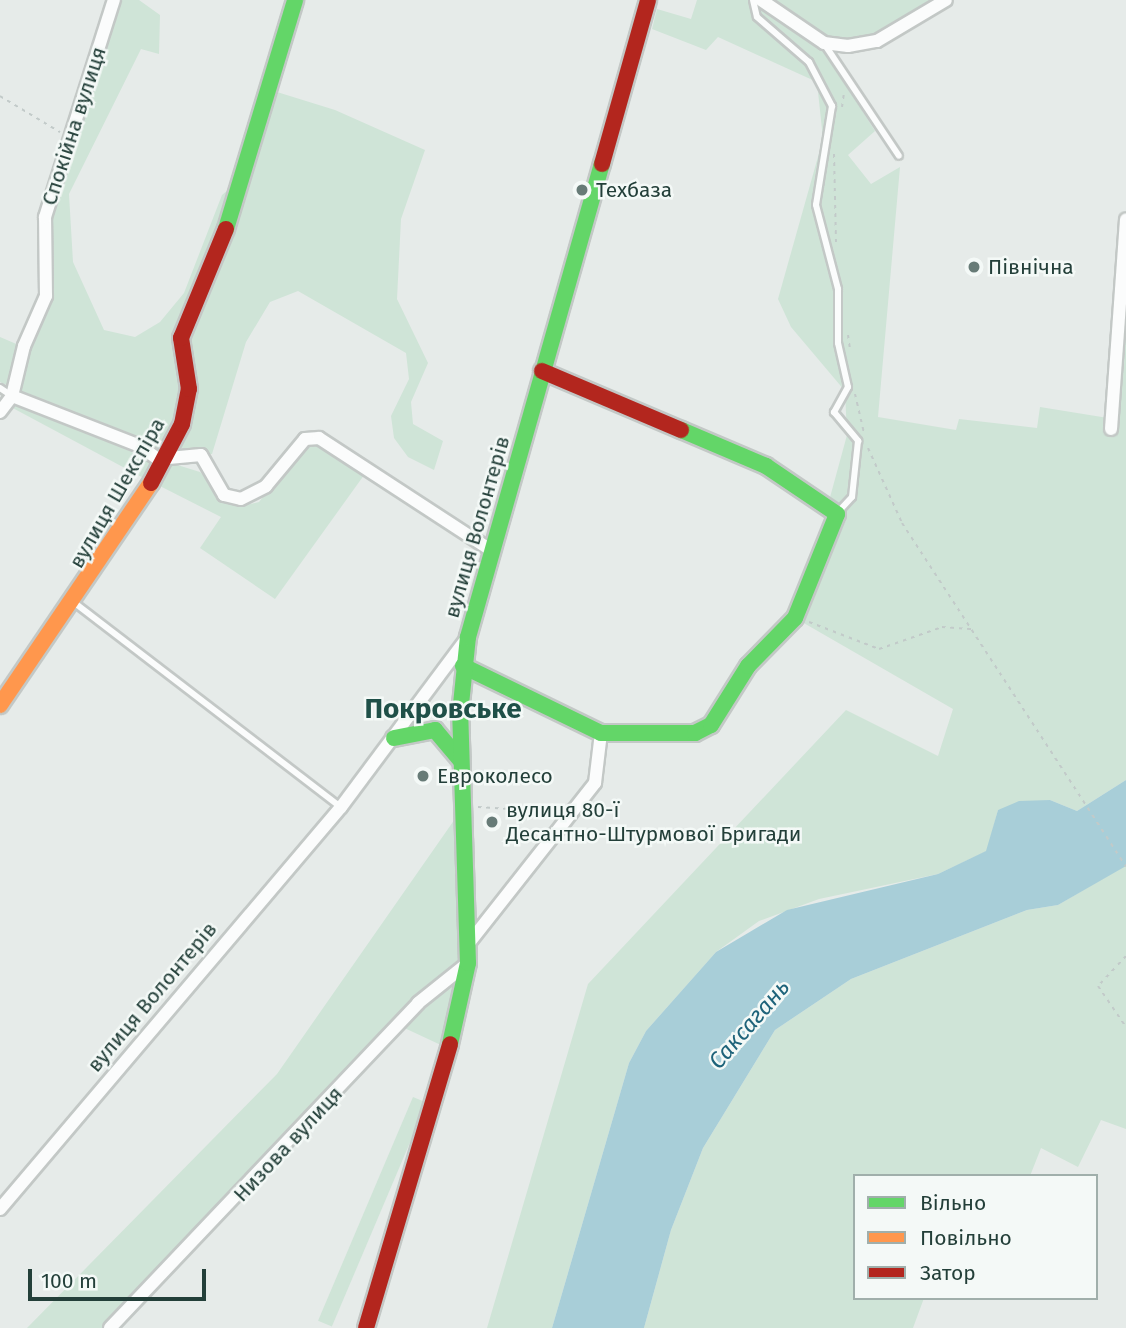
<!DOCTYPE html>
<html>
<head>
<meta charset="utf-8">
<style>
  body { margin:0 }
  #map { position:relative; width:1126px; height:1328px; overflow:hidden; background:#e6ebe9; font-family:"Fira Sans",sans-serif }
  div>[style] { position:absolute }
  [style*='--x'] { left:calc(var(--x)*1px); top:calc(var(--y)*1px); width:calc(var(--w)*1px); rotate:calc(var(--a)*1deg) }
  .green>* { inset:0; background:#cfe4d7; transform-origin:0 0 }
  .water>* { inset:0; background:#a8ced8 }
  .path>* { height:2px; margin-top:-1px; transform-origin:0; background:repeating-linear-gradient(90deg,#c2cac9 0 3.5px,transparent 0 8.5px) }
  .roads { filter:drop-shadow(2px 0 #c3c8c6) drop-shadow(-2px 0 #c3c8c6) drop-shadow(0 2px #c3c8c6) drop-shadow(0 -2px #c3c8c6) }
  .lane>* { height:6px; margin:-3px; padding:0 3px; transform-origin:3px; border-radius:3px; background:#fbfcfc }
  .street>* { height:12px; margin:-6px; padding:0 6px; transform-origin:6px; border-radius:6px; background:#fbfcfc }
  .fast>* { height:16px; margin:-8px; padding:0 8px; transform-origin:8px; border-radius:8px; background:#63d668 }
  .slow>* { height:16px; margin:-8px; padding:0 8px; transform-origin:8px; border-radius:8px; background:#ff974d }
  .jam>* { height:16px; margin:-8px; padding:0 8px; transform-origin:8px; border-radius:8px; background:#b3261e }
  .dots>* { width:19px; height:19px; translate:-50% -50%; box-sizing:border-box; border:4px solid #f4f9f7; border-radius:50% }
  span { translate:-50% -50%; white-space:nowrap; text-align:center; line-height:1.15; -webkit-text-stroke:5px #f4f9f7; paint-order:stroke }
  .street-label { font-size:21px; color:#233f39 }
  .poi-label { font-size:21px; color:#233f39 }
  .left { translate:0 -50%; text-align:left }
  .water-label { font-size:23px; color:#1e637a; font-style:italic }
  .district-label { font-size:28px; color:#1f5048; font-weight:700 }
  .legend { position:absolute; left:853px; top:1174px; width:245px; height:126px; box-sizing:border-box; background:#f4f9f7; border:2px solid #a0afab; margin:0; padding:9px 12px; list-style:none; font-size:21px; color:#233f39 }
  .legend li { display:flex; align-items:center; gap:14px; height:35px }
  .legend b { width:35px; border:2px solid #a0afab }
  .scale { position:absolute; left:28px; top:1269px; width:178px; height:32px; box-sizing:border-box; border:4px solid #233f39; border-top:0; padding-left:9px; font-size:21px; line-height:24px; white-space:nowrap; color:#233f39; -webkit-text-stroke:5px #f4f9f7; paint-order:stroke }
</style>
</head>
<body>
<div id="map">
  <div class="green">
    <div style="clip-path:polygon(121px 0,139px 0,160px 15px,159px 54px,141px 49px,69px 194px,73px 262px,104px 330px,135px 337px,160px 322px,184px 293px,222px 195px,234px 185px,277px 92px,335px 110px,425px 150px,401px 219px,397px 299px,428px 363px,411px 402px,413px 424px,443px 441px,434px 470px,408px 457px,394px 438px,391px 416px,409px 379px,406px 353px,298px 291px,270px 302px,246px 342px,212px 454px,158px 453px,0 382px,0 337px,28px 349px,51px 295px,51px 219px)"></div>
    <div style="clip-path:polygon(697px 0,750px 0,825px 52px,875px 131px,848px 155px,871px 184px,900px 167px,878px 417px,956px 430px,959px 419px,1037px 428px,1040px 407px,1108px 418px,1126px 220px,1126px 780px,1077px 811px,1050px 800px,998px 810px,987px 851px,938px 874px,819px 899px,759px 921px,716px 952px,646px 1031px,629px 1063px,552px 1328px,487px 1328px,588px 984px,846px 710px,938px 756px,953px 709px,802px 622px,846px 520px,829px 501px,847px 435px,845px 391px,791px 327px,778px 299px,823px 139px,817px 82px,718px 37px,706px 50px,652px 29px,657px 9px,691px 19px)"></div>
    <div style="clip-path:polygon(761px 0,946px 0,893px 34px,824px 43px)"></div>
    <div style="clip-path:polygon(13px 400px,137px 448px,154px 461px,149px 481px,9px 406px)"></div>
    <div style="clip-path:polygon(310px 437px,367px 471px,275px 599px,200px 548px,221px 517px,152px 482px,158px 459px,200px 472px,237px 507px,259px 502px)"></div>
    <div style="clip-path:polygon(464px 806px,469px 943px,443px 1046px,398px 1025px,110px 1328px,27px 1328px,277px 1074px)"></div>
    <div style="clip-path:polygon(1126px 865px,1126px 1129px,1101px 1120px,1078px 1167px,1041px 1148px,1030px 1176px,855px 1176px,855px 1298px,924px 1298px,913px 1328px,644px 1328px,671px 1230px,703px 1148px,775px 1030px,851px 979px,1027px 910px,1058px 905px)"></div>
    <div style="left:413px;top:1097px;width:15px;height:243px;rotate:23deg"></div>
  </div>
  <div class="water">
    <div style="clip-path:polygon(1126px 780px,1126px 866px,1058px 905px,1027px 910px,851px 979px,775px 1030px,703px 1148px,671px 1230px,644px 1328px,552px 1328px,629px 1063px,646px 1031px,716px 952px,787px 910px,938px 874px,986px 851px,998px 810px,1019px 801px,1050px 800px,1077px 811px)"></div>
  </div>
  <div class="path">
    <div style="--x:0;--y:96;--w:70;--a:31"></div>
    <div style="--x:842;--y:107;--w:15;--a:-82"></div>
    <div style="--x:834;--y:154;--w:89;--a:88.7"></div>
    <div style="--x:848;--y:335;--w:15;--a:82"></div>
    <div style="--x:855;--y:394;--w:40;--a:77"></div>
    <div style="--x:868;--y:448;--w:82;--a:65.6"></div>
    <div style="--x:902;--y:523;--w:410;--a:56.9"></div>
    <div style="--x:809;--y:622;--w:75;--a:21.1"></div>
    <div style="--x:879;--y:649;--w:67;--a:-19.2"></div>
    <div style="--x:942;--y:627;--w:31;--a:4"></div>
    <div style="--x:478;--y:807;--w:78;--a:3.7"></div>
    <div style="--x:1126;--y:956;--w:41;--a:133"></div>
    <div style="--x:1098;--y:986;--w:50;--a:55.7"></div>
  </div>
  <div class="roads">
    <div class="lane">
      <div style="--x:753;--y:0;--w:17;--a:77"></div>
      <div style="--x:757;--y:17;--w:69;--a:40.9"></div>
      <div style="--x:809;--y:62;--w:50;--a:62.4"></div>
      <div style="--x:832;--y:106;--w:100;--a:99.2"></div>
      <div style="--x:816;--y:205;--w:87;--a:75.3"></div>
      <div style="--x:838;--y:289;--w:54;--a:90"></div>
      <div style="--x:838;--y:343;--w:45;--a:77.2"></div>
      <div style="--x:848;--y:387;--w:29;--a:119"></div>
      <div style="--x:834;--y:412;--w:38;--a:50"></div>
      <div style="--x:858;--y:441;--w:56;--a:96.1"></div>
      <div style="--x:852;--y:497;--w:21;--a:133"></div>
      <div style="--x:825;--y:45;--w:133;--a:56.3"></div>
      <div style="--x:0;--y:388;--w:14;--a:34"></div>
      <div style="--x:76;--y:604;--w:334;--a:37.5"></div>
    </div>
    <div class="street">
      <div style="--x:761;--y:0;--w:76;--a:34.3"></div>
      <div style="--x:824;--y:43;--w:24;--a:7"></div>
      <div style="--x:848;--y:46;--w:29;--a:-10"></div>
      <div style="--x:877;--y:41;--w:80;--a:-30.7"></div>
      <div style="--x:12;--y:396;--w:135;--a:21.3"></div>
      <div style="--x:138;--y:445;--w:24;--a:35"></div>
      <div style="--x:158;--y:459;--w:43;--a:-5.3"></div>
      <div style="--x:201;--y:455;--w:46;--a:60.1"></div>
      <div style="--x:224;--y:495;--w:17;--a:13"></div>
      <div style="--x:241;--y:499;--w:28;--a:-27"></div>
      <div style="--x:266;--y:486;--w:61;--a:-50.3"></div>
      <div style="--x:305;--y:439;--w:14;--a:-4"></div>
      <div style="--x:319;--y:438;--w:205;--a:33.1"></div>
      <div style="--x:0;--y:412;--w:20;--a:-53"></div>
      <div style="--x:12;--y:396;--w:51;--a:-76.5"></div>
      <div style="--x:24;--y:346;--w:55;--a:-66.3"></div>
      <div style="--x:46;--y:296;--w:79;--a:-90.7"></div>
      <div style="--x:45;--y:217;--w:228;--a:-72.4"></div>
      <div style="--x:1111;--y:429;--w:210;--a:-85.9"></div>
      <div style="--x:469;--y:943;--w:204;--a:-51.8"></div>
      <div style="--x:595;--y:783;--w:50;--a:-83.2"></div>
      <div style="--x:0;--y:1209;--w:527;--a:-49.69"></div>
      <div style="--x:341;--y:807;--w:211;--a:-53.3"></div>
      <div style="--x:110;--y:1328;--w:448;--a:-46.5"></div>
      <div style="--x:418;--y:1003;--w:64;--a:-38.7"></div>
    </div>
    <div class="fast">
      <div style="--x:226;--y:229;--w:239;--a:-73.2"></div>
      <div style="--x:463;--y:666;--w:153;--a:25.9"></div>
      <div style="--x:601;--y:733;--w:94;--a:0"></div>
      <div style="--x:695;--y:733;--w:18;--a:-27"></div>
      <div style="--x:711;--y:725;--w:70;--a:-57.9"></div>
      <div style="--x:748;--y:666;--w:67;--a:-45.6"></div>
      <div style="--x:795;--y:618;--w:112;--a:-68"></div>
      <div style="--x:837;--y:514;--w:86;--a:-145.9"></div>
      <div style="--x:766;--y:466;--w:92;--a:-157"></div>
      <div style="--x:394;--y:738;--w:42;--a:-11"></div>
      <div style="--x:435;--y:730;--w:39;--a:50"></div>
      <div style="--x:450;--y:1044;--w:83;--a:-77.5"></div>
      <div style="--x:468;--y:963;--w:249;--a:-91.8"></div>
      <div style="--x:460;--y:714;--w:77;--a:-84.1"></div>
      <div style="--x:468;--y:637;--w:492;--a:-74.2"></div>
    </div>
    <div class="slow">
      <div style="--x:0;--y:705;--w:268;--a:-55.8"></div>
    </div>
    <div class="jam">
      <div style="--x:602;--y:164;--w:170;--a:-74.3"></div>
      <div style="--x:542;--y:371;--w:151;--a:23"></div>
      <div style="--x:151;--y:483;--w:67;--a:-62.3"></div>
      <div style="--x:182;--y:424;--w:36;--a:-79"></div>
      <div style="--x:189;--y:389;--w:52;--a:-98.9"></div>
      <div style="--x:181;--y:338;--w:118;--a:-67.6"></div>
      <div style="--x:366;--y:1328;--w:296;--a:-73.5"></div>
    </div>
  </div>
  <div class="dots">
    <div style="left:582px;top:190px;background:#677b77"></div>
    <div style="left:974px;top:267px;background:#677b77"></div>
    <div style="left:423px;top:776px;background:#677b77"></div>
    <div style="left:492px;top:822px;background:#677b77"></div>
  </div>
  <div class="street-label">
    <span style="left:74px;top:126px;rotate:-72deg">Спокійна вулиця</span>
    <span style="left:117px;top:493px;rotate:-60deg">вулиця Шекспіра</span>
    <span style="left:477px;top:527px;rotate:-74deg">вулиця Волонтерів</span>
    <span style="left:152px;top:997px;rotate:-50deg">вулиця Волонтерів</span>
    <span style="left:288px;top:1144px;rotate:-47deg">Низова вулиця</span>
  </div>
  <div class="poi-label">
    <span class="left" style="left:596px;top:190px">Техбаза</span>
    <span class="left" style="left:988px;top:267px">Північна</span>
    <span class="left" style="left:437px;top:776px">Евроколесо</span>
    <span class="left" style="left:506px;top:822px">вулиця 80-ї<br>Десантно-Штурмової Бригади</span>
  </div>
  <div class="water-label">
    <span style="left:749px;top:1024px;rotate:-49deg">Саксагань</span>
  </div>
  <div class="district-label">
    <span style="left:443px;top:709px">Покровське</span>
  </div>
  <ul class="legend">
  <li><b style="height:9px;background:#63d668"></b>Вільно</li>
  <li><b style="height:9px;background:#ff974d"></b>Повільно</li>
  <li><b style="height:9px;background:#b3261e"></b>Затор</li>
  </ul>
  <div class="scale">100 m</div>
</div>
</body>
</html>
